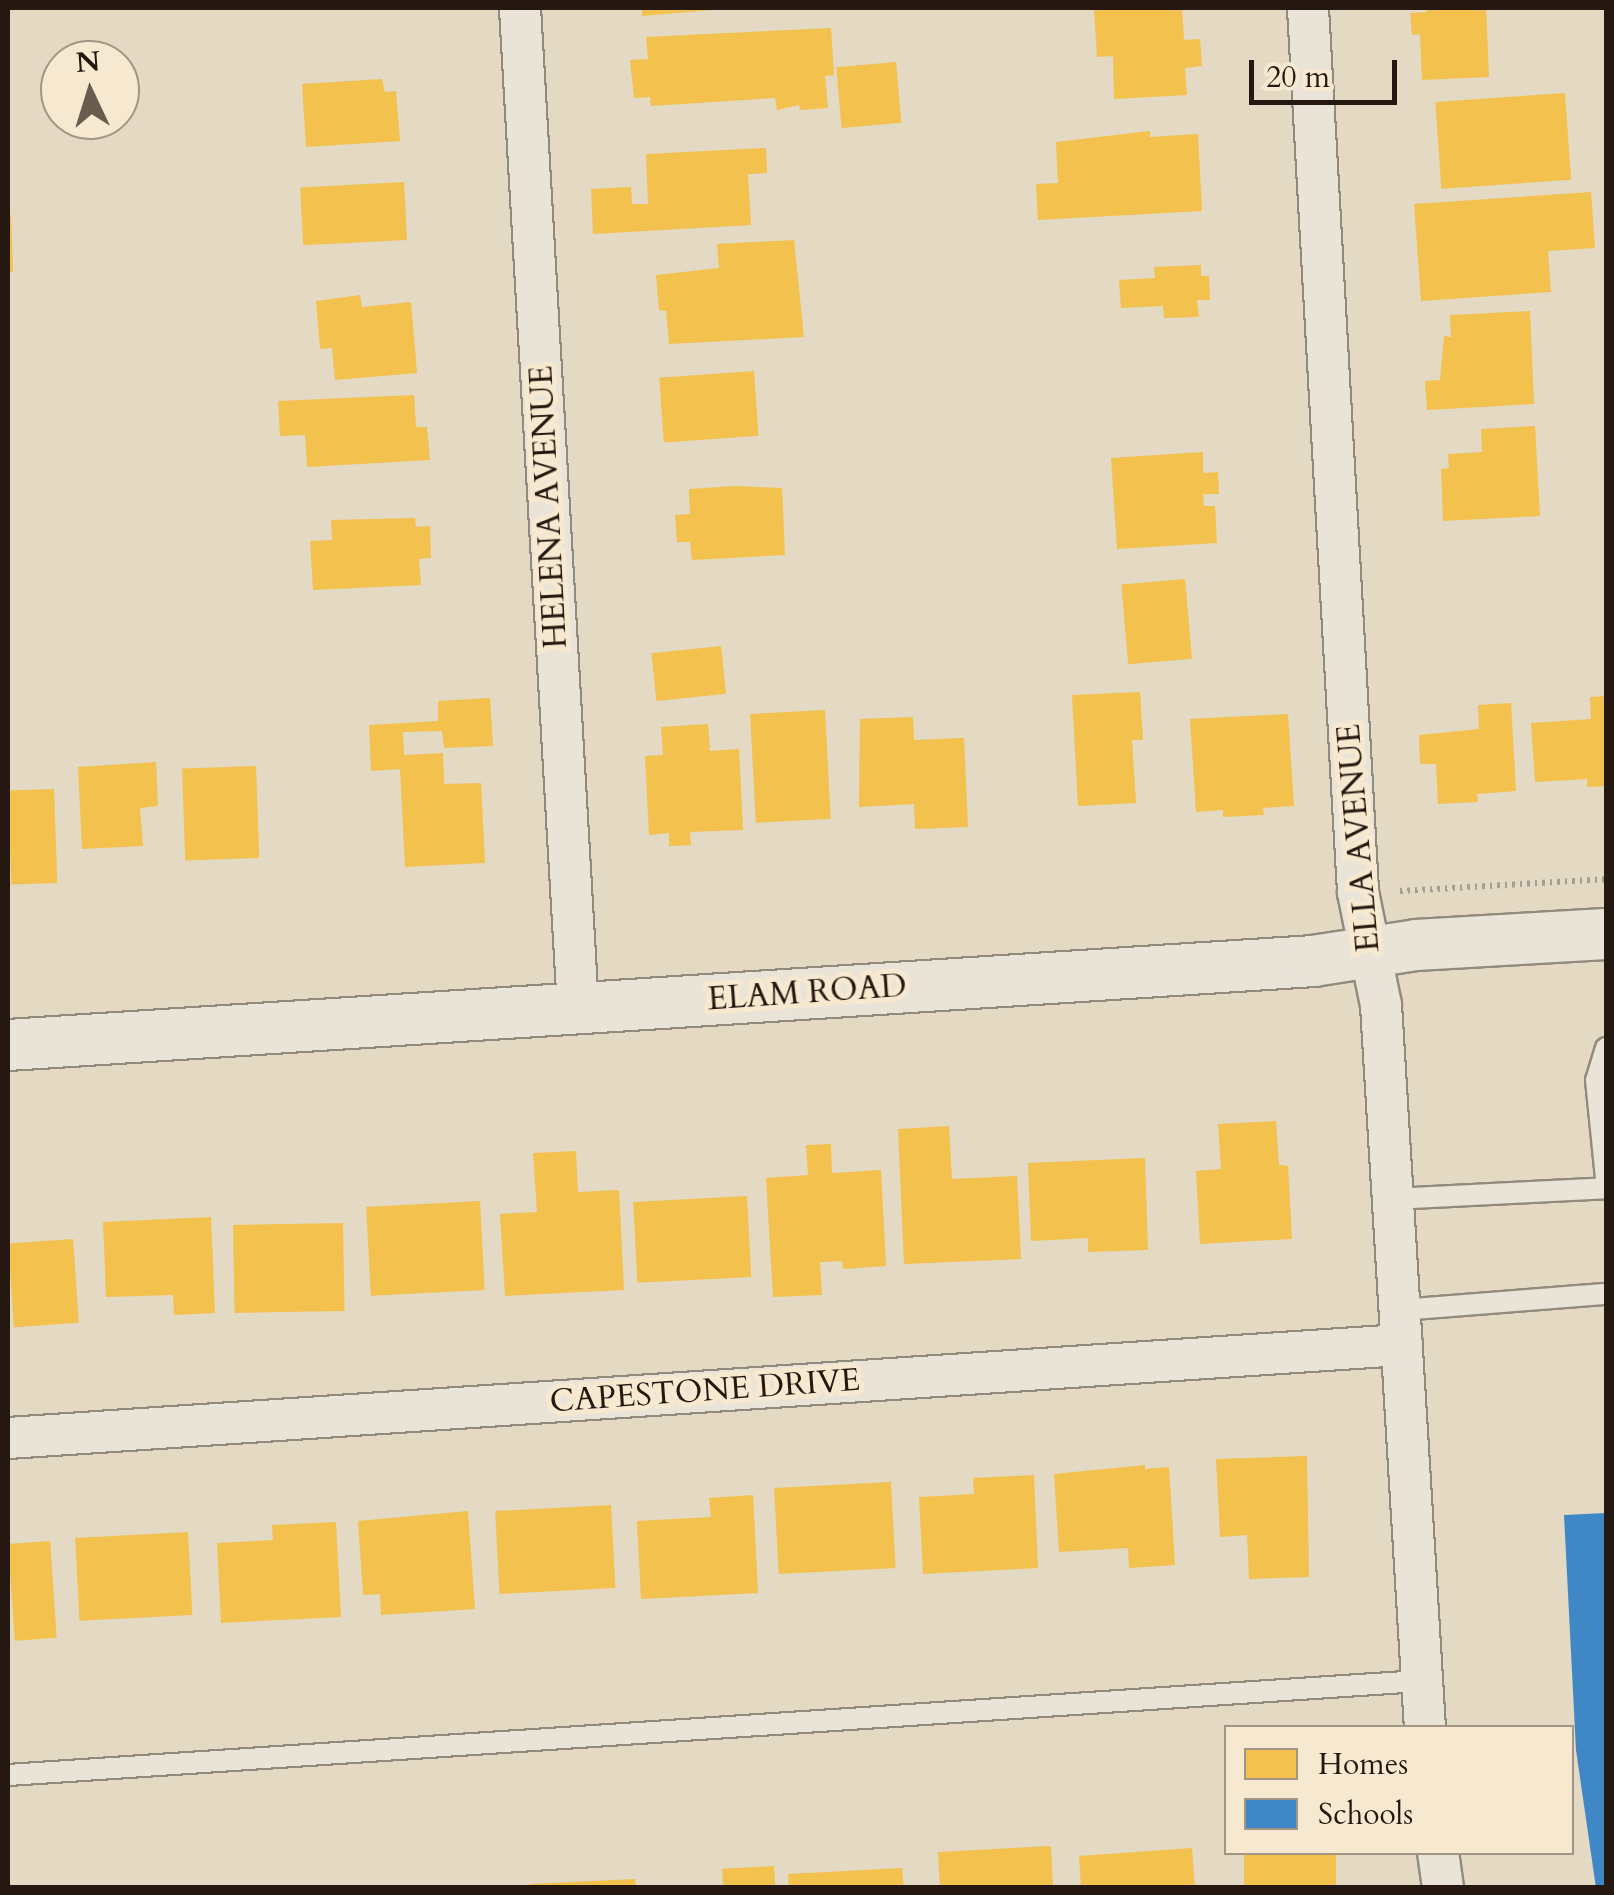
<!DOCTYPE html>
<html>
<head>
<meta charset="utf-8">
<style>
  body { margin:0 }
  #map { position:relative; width:1614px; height:1895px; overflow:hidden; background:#e4d9c3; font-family:Cardo,serif }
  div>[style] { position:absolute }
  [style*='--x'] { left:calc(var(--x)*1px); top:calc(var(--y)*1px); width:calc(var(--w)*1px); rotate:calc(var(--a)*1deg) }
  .homes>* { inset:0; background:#f2c14e; transform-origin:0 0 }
  .schools>* { inset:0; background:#3f88c5 }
  .path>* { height:6px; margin-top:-3px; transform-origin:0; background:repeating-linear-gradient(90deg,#a49e95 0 2.5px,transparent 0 7.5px) }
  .roads { filter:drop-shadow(2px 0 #928a7d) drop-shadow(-2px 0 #928a7d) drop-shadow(0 2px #928a7d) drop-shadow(0 -2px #928a7d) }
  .service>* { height:20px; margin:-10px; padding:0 10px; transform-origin:10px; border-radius:10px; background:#e9e3d8 }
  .minor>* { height:40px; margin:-20px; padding:0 20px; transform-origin:20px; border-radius:20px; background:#e9e3d8 }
  .tertiary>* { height:50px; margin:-25px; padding:0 25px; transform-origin:25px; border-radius:25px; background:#e9e3d8 }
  span { translate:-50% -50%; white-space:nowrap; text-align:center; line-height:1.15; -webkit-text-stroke:10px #f7e9cf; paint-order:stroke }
  .street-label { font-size:32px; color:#251811 }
  .frame { position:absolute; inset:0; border:10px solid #251811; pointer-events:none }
  .legend { position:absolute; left:1224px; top:1725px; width:350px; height:130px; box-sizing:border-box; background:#f7e9cf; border:2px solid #a39583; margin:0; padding:12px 18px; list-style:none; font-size:30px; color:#251811 }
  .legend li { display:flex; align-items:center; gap:20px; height:50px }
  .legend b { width:50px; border:2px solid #a39583 }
  .north { position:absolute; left:40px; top:40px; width:100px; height:100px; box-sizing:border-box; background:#f7e9cf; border:2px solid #a39583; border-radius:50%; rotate:356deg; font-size:28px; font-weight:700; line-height:40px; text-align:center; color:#251811 }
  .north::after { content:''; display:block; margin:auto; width:35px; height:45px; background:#685c4f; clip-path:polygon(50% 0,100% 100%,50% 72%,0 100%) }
  .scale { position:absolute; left:1249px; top:60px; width:148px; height:45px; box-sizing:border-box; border:5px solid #251811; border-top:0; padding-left:12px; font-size:30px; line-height:35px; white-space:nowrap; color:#251811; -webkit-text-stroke:8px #f7e9cf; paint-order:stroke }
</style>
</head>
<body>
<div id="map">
  <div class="homes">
    <div style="clip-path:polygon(642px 8px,712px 8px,712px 10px,642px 16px)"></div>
    <div style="clip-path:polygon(1182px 8px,1184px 40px,1200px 39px,1202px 66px,1185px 68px,1187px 95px,1114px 99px,1113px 56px,1097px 57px,1094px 9px)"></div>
    <div style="clip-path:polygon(1426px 8px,1486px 8px,1489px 77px,1422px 80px,1420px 34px,1412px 35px,1410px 13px,1427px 12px)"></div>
    <div style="clip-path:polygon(831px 28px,834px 75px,825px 76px,828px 108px,800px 110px,799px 105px,777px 110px,775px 98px,651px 106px,650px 97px,634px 98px,630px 60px,648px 59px,646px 37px)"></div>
    <div style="left:896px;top:62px;width:61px;height:60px;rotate:85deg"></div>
    <div style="clip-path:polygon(382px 79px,385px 92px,396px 91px,400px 141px,306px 147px,302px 84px)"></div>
    <div style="left:1565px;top:93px;width:87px;height:130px;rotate:86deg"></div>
    <div style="clip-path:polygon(1150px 131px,1150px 137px,1198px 134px,1202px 211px,1038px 220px,1036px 184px,1058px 183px,1056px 142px)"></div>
    <div style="clip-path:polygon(766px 148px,767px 173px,748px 174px,751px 225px,593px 234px,591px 189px,631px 187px,632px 204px,648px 204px,646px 154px)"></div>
    <div style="left:404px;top:182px;width:58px;height:104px;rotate:87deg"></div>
    <div style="clip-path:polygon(1591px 192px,1595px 248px,1548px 251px,1551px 292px,1421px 301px,1414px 204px)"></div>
    <div style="clip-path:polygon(8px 215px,11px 215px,13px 272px,8px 272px)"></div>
    <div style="clip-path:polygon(794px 240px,804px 337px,669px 344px,666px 311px,659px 310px,656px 275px,719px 268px,717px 244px)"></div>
    <div style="clip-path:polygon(1201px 265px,1201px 276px,1209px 276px,1210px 300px,1197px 300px,1199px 317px,1164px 318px,1163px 306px,1121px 308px,1119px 280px,1155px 278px,1154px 267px)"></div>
    <div style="clip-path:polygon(360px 295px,362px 307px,411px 302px,417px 373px,335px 380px,332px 348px,320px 349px,316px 301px)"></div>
    <div style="clip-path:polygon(1530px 311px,1534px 404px,1427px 410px,1425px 381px,1440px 380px,1444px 336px,1451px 337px,1450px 315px)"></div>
    <div style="left:754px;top:371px;width:65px;height:95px;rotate:86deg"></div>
    <div style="clip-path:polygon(414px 395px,416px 427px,427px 427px,430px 460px,307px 467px,305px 435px,280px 436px,278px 401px)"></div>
    <div style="clip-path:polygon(1535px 426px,1540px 516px,1443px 521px,1441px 469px,1449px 468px,1448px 454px,1482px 452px,1481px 429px)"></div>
    <div style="clip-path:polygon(1203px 452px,1203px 473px,1218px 472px,1219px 494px,1203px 494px,1204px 506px,1215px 506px,1217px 543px,1117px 549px,1111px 458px)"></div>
    <div style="clip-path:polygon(735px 486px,782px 488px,785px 555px,692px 560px,690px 542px,677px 542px,675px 515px,690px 514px,689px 489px)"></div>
    <div style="clip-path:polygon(415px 518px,416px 527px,430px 526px,431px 558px,419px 559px,421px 585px,313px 590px,310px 541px,332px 540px,331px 520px)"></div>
    <div style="left:1185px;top:579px;width:80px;height:64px;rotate:85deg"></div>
    <div style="left:721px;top:646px;width:48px;height:70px;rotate:84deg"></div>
    <div style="clip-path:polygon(1140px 692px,1143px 740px,1132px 740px,1136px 803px,1078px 806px,1072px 695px)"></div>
    <div style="clip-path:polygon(1606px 696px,1606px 786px,1587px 787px,1587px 779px,1535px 782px,1531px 723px,1591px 719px,1590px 697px)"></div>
    <div style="clip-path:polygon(490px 698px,493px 746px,444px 748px,442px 731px,403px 732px,404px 755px,443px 753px,444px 784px,481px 783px,485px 863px,405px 867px,400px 769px,371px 771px,369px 725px,438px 721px,438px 701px)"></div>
    <div style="clip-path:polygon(1511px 703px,1516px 791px,1477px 794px,1478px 802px,1438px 804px,1436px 764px,1420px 764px,1419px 735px,1479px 729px,1478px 705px)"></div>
    <div style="left:825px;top:710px;width:109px;height:75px;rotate:87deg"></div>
    <div style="clip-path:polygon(1288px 714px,1294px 806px,1263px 808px,1264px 815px,1223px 817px,1223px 810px,1196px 812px,1190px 719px)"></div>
    <div style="clip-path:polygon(913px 717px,914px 740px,964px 738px,968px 827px,915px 829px,914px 804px,859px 807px,860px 719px)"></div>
    <div style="clip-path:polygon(708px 724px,710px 751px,739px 749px,743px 830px,690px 832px,691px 845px,669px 846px,669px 833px,649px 835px,645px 756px,663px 755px,661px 727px)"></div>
    <div style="clip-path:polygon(156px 762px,158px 806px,140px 808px,143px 846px,82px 849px,78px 767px)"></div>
    <div style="left:256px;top:766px;width:92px;height:74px;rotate:88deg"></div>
    <div style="left:54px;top:789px;width:94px;height:46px;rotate:88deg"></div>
    <div style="clip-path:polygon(1276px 1121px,1279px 1165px,1288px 1166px,1292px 1239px,1200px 1244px,1196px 1171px,1221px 1169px,1218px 1124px)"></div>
    <div style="clip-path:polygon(949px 1126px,952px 1179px,1017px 1176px,1021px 1259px,904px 1264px,898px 1129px)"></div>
    <div style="clip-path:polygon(831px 1144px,832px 1173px,881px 1170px,886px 1266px,843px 1269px,842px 1261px,820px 1262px,822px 1295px,773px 1297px,766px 1178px,808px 1175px,806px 1145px)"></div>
    <div style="clip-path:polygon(576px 1151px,578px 1192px,619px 1190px,624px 1290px,505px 1296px,500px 1214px,537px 1212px,533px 1153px)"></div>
    <div style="clip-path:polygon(1145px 1158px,1148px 1250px,1088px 1252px,1088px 1238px,1031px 1241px,1028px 1163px)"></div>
    <div style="left:747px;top:1196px;width:81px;height:114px;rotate:87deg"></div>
    <div style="left:480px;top:1201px;width:89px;height:114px;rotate:87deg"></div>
    <div style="clip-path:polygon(211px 1217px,215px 1313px,174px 1315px,173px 1295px,106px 1297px,103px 1222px)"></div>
    <div style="left:343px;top:1223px;width:88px;height:110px;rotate:89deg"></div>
    <div style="left:73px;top:1239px;width:84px;height:65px;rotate:86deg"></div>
    <div style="clip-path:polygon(1307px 1456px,1309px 1577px,1249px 1579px,1247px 1535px,1220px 1537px,1216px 1459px)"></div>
    <div style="clip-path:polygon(1145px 1465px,1145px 1469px,1169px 1467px,1175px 1565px,1129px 1568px,1128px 1548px,1059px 1552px,1054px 1474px)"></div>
    <div style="clip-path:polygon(1034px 1475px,1038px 1568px,923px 1574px,919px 1497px,974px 1494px,973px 1478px)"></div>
    <div style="left:891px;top:1482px;width:86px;height:117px;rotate:87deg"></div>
    <div style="clip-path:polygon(753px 1495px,758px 1593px,641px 1599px,637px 1521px,711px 1517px,709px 1498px)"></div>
    <div style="left:611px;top:1505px;width:83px;height:116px;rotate:87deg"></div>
    <div style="clip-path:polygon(468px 1511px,475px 1609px,381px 1615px,380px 1594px,363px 1595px,358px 1521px)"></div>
    <div style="clip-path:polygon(336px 1522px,341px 1617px,221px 1623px,217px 1543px,273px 1540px,272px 1525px)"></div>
    <div style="left:188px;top:1532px;width:83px;height:113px;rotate:87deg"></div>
    <div style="left:50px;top:1541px;width:97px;height:42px;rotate:86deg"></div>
    <div style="clip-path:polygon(1051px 1846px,1053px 1888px,940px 1888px,938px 1852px)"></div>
    <div style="clip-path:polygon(1192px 1848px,1195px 1888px,1081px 1888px,1079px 1856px)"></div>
    <div style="left:1244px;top:1852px;width:92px;height:36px"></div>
    <div style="left:774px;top:1866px;width:22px;height:52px;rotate:87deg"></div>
    <div style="clip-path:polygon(902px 1868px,904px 1888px,789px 1888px,788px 1874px)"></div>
    <div style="clip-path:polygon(635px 1879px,636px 1888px,529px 1888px,529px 1884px)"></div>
  </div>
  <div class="schools">
    <div style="clip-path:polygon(1606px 1513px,1606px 1888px,1596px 1888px,1576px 1750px,1564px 1515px)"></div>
  </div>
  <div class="path">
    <div style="--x:1400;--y:891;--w:206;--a:-3.3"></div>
  </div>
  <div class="roads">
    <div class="service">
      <div style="--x:1606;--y:1048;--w:34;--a:107"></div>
      <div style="--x:1596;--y:1080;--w:99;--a:84.2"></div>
      <div style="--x:1392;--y:1199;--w:214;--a:-2.9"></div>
      <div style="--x:1401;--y:1310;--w:206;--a:-4.5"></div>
      <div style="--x:8;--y:1775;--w:1415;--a:-3.81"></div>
    </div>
    <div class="minor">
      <div style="--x:520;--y:8;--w:1001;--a:86.68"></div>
      <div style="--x:1308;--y:8;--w:885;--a:86.76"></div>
      <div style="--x:1358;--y:892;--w:115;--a:78.5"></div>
      <div style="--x:1381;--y:1005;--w:724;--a:86.52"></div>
      <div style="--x:8;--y:1438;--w:1397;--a:-3.82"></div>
      <div style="--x:1438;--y:1852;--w:36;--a:82"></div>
    </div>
    <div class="tertiary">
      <div style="--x:8;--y:1045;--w:1308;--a:-3.68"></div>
      <div style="--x:1313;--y:961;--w:104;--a:-8.8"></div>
      <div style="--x:1416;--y:945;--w:190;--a:-3.3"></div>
    </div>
  </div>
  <div class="street-label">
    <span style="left:549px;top:507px;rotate:-93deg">HELENA AVENUE</span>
    <span style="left:1359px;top:838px;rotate:-95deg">ELLA AVENUE</span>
    <span style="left:807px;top:993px;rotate:-4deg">ELAM ROAD</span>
    <span style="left:705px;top:1391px;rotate:-4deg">CAPESTONE DRIVE</span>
  </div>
  <div class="frame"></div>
  <ul class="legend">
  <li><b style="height:28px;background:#f2c14e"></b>Homes</li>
  <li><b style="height:28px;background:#3f88c5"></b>Schools</li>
  </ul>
  <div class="north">N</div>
  <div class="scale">20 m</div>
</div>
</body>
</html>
